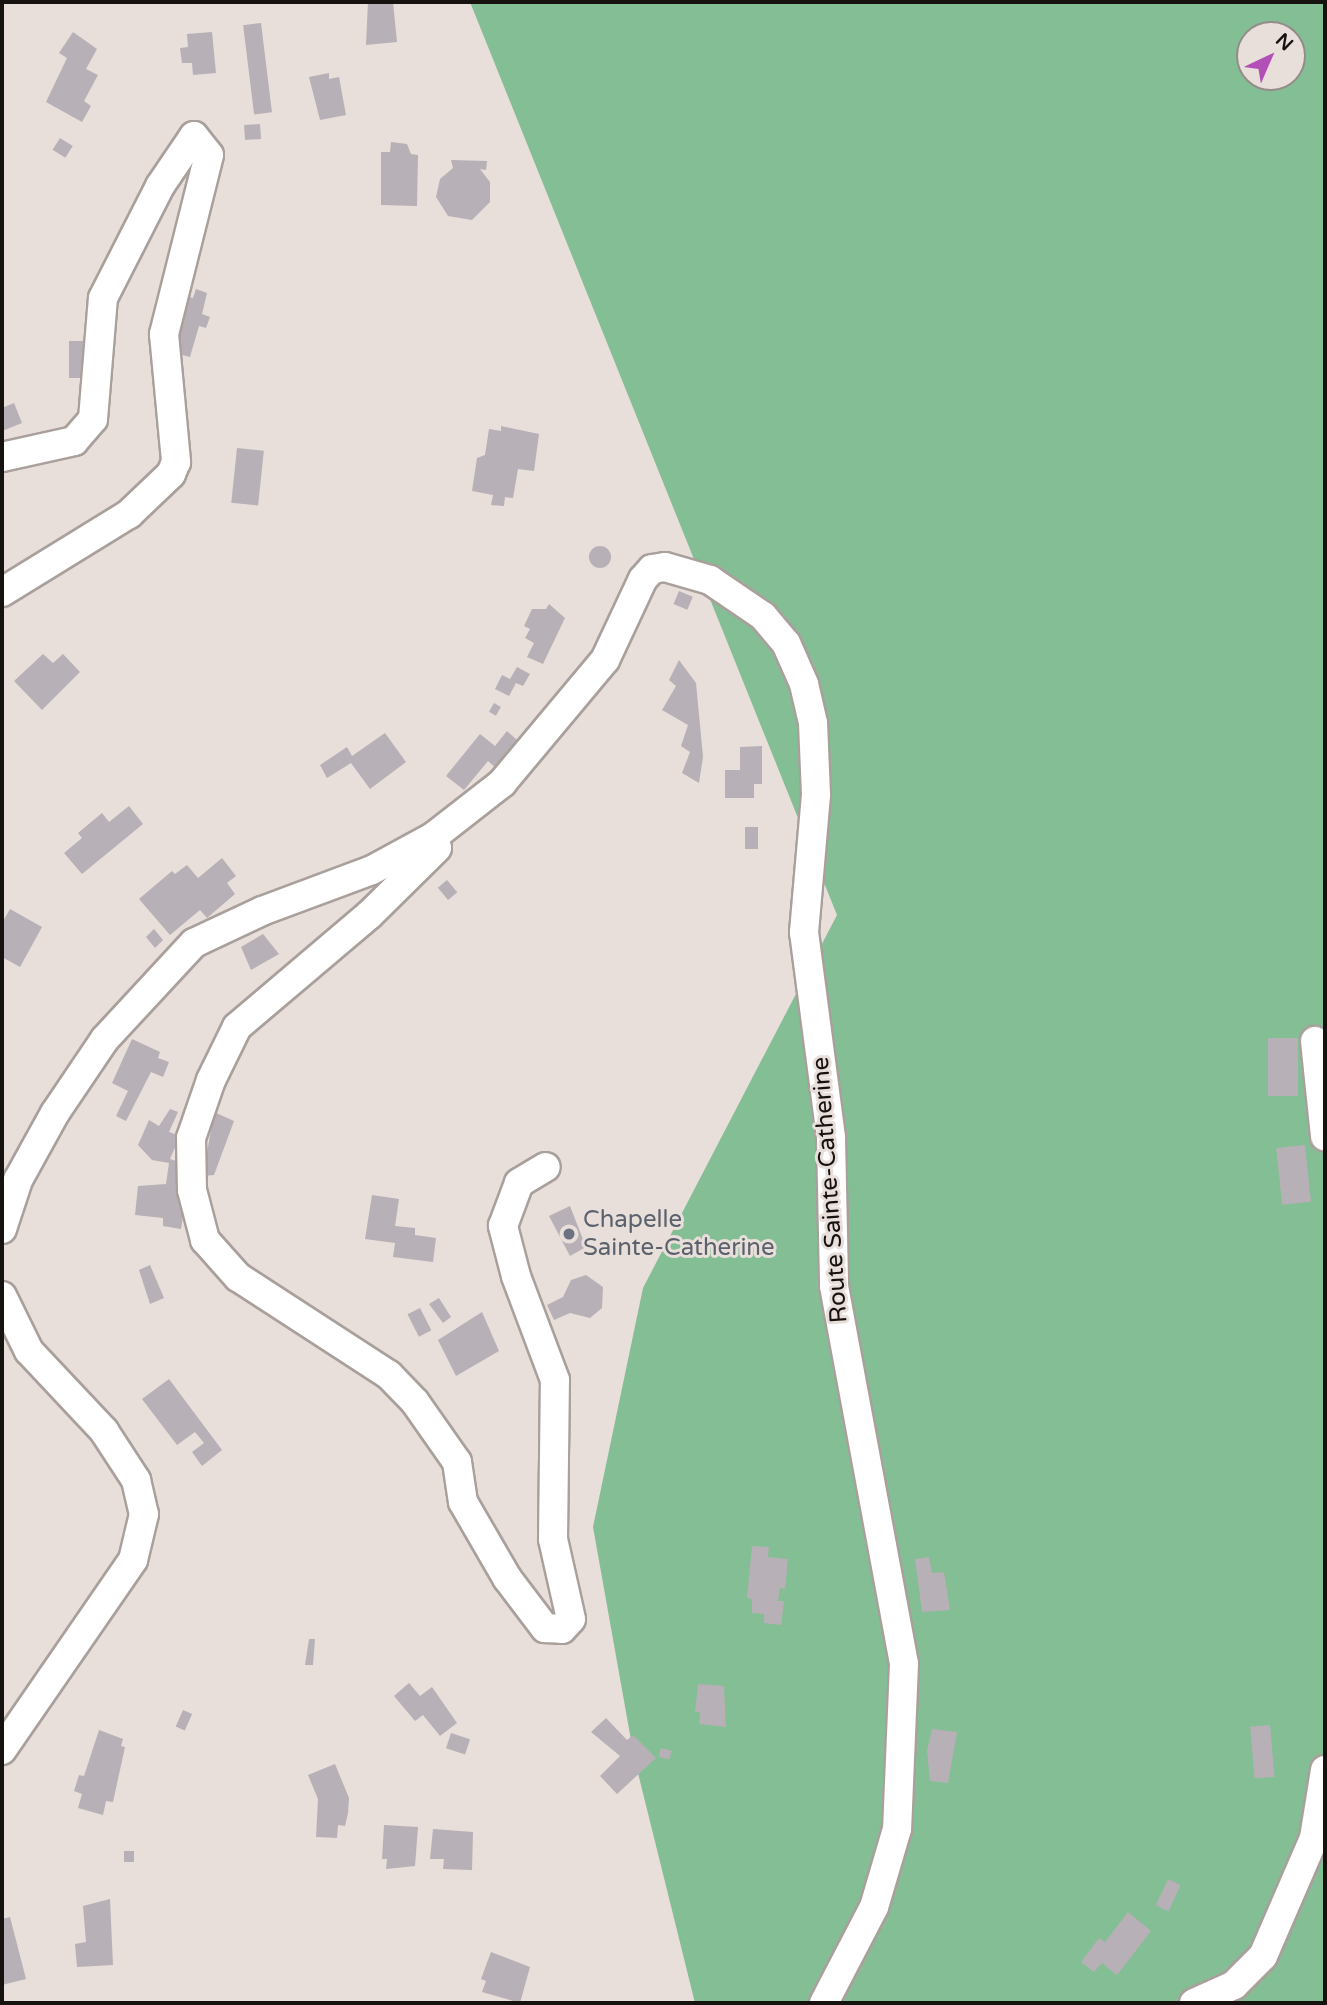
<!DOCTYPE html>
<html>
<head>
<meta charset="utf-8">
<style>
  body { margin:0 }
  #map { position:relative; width:1327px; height:2005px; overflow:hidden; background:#e8deda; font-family:"Varela Round",sans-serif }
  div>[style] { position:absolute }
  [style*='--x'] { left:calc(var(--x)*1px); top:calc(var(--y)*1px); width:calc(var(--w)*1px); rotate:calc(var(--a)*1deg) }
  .forest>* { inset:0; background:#84be94 }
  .building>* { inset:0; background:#b7b0b6; transform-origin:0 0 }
  .round { border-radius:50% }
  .roads { filter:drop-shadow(2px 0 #a9a09c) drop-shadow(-2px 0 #a9a09c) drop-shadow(0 2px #a9a09c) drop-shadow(0 -2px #a9a09c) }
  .minor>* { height:28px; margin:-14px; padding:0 14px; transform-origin:14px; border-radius:14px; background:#fff }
  .dots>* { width:19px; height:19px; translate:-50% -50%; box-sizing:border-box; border:4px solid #e8deda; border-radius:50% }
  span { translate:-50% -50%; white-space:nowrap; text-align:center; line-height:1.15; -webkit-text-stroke:6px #e8deda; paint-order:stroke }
  .street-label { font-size:24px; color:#151210 }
  .worship-label { font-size:24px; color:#5b616d }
  .left { translate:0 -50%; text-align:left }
  .frame { position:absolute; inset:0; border:4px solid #151210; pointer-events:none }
  .north { position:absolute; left:1236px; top:21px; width:70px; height:70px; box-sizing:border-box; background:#e8deda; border:2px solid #948c89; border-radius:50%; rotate:44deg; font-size:19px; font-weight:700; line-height:28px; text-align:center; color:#151210 }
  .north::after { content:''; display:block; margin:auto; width:24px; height:32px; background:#b350b7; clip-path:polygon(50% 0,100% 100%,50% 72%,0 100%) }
</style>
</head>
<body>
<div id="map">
  <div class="forest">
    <div style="clip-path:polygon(evenodd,470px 2px,1325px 2px,1325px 2003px,695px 2003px,634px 1757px,593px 1527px,643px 1288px,837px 915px,470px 2px,1250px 35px,1292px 35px,1292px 77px,1250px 77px,1250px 35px)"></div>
  </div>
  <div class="building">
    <div style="clip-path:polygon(368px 2px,393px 2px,397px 42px,366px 45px)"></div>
    <div style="left:261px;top:23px;width:90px;height:18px;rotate:83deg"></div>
    <div style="clip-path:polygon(73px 32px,97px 49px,86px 69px,98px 75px,84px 101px,91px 106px,82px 122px,46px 102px,67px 58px,59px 53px)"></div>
    <div style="clip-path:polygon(212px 32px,216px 73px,193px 75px,192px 63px,182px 63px,180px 48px,188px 47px,187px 34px)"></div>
    <div style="clip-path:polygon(329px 73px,329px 79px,339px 77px,346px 115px,320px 120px,309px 77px)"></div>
    <div style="left:260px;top:124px;width:15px;height:16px;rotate:86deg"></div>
    <div style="left:60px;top:138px;width:15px;height:14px;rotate:32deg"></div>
    <div style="clip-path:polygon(391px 142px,407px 144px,411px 154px,418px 155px,417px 206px,381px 205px,381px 152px,390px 152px)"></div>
    <div style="clip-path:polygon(451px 160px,487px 161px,486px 170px,480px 169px,490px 182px,490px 202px,472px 220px,448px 216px,436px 197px,440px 179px,453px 168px)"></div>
    <div style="clip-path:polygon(196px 289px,207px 293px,202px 314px,210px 317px,206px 328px,199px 326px,190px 357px,171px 352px,186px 296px,193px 298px)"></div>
    <div style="left:69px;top:341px;width:16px;height:37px"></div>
    <div style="clip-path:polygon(14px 403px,22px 423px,2px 431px,2px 408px)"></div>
    <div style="clip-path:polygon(501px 426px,539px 434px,534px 471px,518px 469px,513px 498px,505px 497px,504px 506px,491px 505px,493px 495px,472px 491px,477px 458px,485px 455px,489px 429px,501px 431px)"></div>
    <div style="left:237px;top:448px;width:27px;height:55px;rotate:6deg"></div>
    <div class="round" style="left:589px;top:546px;width:22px;height:22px"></div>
    <div style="left:679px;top:591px;width:15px;height:14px;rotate:23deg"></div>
    <div style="clip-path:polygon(549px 604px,565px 618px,543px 664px,527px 657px,534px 643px,525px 638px,530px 629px,524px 626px,532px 609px,546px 609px)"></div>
    <div style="clip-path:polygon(43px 654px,53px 663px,63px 654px,80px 672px,42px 710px,14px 681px)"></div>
    <div style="clip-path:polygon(679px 660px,696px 683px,703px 757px,699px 783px,682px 773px,690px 752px,681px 746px,688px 725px,662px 710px,676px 686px,669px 680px)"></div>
    <div style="clip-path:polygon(517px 667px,530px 674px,523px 686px,516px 683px,509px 696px,495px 689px,502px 675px,510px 679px)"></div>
    <div style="left:494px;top:703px;width:8px;height:10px;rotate:30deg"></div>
    <div style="clip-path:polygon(507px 731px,517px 740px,497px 769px,488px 761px,464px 790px,446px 776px,480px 734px,495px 746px)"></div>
    <div style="clip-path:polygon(385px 733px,406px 762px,370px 789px,351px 763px,327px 778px,320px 765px,347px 747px,352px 756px)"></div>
    <div style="clip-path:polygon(762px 746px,762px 784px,754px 784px,754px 798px,725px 798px,725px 770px,740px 770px,740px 747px)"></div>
    <div style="clip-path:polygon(129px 806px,143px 824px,82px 874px,64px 853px,82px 838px,78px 833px,102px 813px,109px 822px)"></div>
    <div style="left:745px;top:827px;width:13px;height:22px"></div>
    <div style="clip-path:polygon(222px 858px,236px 876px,227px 883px,235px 894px,207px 918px,200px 910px,170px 935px,139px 899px,172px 871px,175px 874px,187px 865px,198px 878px)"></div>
    <div style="left:447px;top:880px;width:16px;height:12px;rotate:50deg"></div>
    <div style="clip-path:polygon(10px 909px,42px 927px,20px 967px,2px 957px,2px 923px)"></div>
    <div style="clip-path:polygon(154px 929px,163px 940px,155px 948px,146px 937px)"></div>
    <div style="clip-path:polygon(263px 934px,279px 954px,251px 970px,241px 947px)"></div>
    <div style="left:1268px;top:1038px;width:30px;height:58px"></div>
    <div style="clip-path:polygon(132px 1039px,160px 1052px,158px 1058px,169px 1062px,163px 1077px,151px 1072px,126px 1121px,116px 1116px,128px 1091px,112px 1083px)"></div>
    <div style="clip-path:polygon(170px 1109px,178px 1112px,169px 1132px,180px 1136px,170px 1159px,191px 1166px,181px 1229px,163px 1226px,163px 1218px,135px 1215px,138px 1186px,166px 1184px,169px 1163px,152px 1160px,138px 1145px,149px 1120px,159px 1126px)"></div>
    <div style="clip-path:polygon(214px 1112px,234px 1121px,214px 1175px,203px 1176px)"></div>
    <div style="left:1305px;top:1145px;width:57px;height:29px;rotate:84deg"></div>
    <div style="clip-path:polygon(372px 1195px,399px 1199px,395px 1226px,415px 1228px,415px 1235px,436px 1238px,433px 1262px,393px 1257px,395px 1243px,365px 1239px)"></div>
    <div style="clip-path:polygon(570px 1206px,586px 1247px,570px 1256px,549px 1216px)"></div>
    <div style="clip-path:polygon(150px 1265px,164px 1298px,150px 1304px,139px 1270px)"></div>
    <div style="clip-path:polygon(586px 1275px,603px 1287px,602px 1308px,590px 1318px,570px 1313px,554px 1320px,547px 1305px,563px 1297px,571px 1280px)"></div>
    <div style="clip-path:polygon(439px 1298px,451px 1317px,443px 1323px,429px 1304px)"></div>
    <div style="left:420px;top:1308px;width:25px;height:14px;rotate:63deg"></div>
    <div style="clip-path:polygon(482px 1312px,499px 1351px,456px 1376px,438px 1340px)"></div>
    <div style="clip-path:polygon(169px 1379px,222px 1450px,202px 1466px,192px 1452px,204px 1443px,195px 1432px,177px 1445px,142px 1399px)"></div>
    <div style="clip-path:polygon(752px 1546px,769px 1547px,768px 1557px,788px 1559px,785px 1589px,780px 1588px,778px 1601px,784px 1601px,781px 1625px,764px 1623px,764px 1614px,752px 1613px,752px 1599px,747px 1598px)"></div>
    <div style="clip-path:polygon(929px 1557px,932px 1573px,944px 1572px,950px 1610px,922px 1612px,915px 1559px)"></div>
    <div style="clip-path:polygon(309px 1639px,315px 1639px,313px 1665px,305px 1665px)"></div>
    <div style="clip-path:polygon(409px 1683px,420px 1696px,432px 1687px,457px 1723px,440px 1736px,423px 1715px,415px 1721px,394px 1696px)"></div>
    <div style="clip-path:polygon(698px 1684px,724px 1686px,726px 1727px,699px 1724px,700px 1712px,695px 1712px)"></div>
    <div style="left:183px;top:1710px;width:10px;height:18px;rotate:24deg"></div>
    <div style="clip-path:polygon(606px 1718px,627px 1740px,633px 1735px,656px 1758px,617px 1794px,600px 1776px,620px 1756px,591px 1732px)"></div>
    <div style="left:1270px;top:1725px;width:52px;height:20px;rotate:85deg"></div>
    <div style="clip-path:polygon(932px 1729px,957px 1732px,948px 1783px,930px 1781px,927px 1751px)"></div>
    <div style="clip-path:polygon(99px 1730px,123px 1739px,121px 1746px,125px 1747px,113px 1802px,106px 1801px,103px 1815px,78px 1808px,82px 1794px,74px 1791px,79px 1775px,84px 1776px)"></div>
    <div style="left:451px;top:1733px;width:20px;height:16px;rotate:18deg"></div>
    <div style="left:661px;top:1748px;width:11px;height:9px;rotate:15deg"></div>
    <div style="clip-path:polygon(335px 1764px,349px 1798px,348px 1813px,345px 1826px,338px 1825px,337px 1838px,316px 1837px,318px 1799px,308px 1775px)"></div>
    <div style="clip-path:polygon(384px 1825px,418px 1827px,415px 1866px,386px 1869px,387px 1859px,382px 1859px)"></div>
    <div style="clip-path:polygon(433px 1829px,473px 1832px,472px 1870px,443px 1869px,444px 1859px,430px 1859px)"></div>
    <div style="left:124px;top:1851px;width:10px;height:11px"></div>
    <div style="left:1168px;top:1879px;width:14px;height:29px;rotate:25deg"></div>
    <div style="clip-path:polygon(110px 1899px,113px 1965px,77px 1967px,75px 1944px,86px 1942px,83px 1906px)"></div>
    <div style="clip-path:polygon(1128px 1912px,1151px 1931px,1117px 1975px,1102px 1963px,1094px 1972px,1081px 1962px,1099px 1938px,1105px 1942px)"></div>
    <div style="clip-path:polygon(10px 1917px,26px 1979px,2px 1985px,2px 1919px)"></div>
    <div style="clip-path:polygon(491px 1952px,530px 1967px,520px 2003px,482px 1992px,486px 1981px,481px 1979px)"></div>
  </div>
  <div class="roads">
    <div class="minor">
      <div style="--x:2;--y:457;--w:74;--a:-12.5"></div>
      <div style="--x:74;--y:441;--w:29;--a:-49"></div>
      <div style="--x:93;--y:419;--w:121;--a:-85.3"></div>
      <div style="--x:103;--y:298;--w:126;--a:-63"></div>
      <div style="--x:160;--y:186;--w:60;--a:-55.8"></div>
      <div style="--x:194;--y:136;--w:24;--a:52"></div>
      <div style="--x:209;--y:155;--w:185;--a:104.1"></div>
      <div style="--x:164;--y:334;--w:129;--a:84.6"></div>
      <div style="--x:176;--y:462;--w:13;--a:113"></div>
      <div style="--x:171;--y:474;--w:58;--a:136.4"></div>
      <div style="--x:129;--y:514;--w:149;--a:148.4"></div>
      <div style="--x:434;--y:839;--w:9;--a:72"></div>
      <div style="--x:437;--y:848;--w:95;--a:135.4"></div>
      <div style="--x:369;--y:915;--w:173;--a:139.7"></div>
      <div style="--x:237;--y:1027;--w:59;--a:116.1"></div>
      <div style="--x:211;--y:1080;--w:61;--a:109"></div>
      <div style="--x:191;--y:1138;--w:52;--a:88.9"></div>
      <div style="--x:192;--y:1190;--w:52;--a:75.4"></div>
      <div style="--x:205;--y:1240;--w:50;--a:48.3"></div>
      <div style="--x:238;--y:1277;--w:180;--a:33"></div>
      <div style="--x:389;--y:1375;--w:37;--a:46"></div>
      <div style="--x:415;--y:1402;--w:73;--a:55"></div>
      <div style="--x:457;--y:1462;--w:40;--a:81.5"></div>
      <div style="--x:463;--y:1502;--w:88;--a:59.9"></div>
      <div style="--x:507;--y:1578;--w:63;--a:52.8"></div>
      <div style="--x:545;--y:1628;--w:17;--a:3"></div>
      <div style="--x:562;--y:1629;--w:13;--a:-48"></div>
      <div style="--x:571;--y:1619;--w:82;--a:-102.7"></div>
      <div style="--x:553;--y:1539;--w:159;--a:-89.3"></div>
      <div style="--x:555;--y:1380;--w:111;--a:-110.6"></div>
      <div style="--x:516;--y:1276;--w:52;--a:-104.6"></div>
      <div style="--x:503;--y:1226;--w:46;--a:-69.6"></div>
      <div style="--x:519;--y:1183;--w:31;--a:-31"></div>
      <div style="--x:1315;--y:1041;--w:96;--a:84"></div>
      <div style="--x:2;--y:1229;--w:52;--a:-71.9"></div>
      <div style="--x:18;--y:1180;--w:77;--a:-61.1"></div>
      <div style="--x:55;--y:1113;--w:89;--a:-56"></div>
      <div style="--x:105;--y:1039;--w:131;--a:-47.2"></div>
      <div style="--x:194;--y:943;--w:75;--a:-25.2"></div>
      <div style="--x:262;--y:911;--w:117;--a:-20.4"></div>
      <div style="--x:372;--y:870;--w:69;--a:-28.4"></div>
      <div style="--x:433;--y:837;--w:88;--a:-38"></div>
      <div style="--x:502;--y:783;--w:160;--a:-50.1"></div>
      <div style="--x:605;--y:660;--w:89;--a:-64.9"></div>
      <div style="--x:643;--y:579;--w:13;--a:-48"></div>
      <div style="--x:652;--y:569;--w:13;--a:-9"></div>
      <div style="--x:665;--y:567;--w:47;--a:16.1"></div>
      <div style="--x:710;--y:580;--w:64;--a:34.2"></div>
      <div style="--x:763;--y:616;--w:35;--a:50"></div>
      <div style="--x:786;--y:643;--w:45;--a:66.3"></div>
      <div style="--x:804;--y:684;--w:40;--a:77"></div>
      <div style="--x:813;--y:723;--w:72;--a:87.6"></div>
      <div style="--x:816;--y:795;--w:138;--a:95"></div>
      <div style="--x:804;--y:932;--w:208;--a:82.5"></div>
      <div style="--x:831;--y:1138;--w:148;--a:88.8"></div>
      <div style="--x:834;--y:1286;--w:384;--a:79.5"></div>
      <div style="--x:904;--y:1664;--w:165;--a:92.4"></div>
      <div style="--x:897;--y:1829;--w:81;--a:106.4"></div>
      <div style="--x:874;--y:1907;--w:108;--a:117.5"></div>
      <div style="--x:2;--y:1296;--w:61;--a:63.9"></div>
      <div style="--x:29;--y:1351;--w:110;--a:46.8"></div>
      <div style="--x:104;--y:1431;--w:59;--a:56.9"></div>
      <div style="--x:136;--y:1480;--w:35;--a:77"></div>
      <div style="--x:144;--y:1514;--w:47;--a:103.4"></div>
      <div style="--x:133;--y:1560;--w:231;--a:124.6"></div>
      <div style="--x:1194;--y:2003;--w:44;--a:-24.2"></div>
      <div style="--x:1234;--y:1985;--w:41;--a:-45"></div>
      <div style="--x:1263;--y:1956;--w:129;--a:-66.6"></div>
      <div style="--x:1314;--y:1838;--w:69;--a:-80.8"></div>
    </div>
  </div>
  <div class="dots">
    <div style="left:569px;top:1234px;background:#6b7280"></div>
  </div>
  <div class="street-label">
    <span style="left:830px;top:1190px;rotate:-94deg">Route Sainte-Catherine</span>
  </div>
  <div class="worship-label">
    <span class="left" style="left:583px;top:1234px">Chapelle<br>Sainte-Catherine</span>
  </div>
  <div class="frame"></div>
  <div class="north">N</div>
</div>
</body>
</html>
